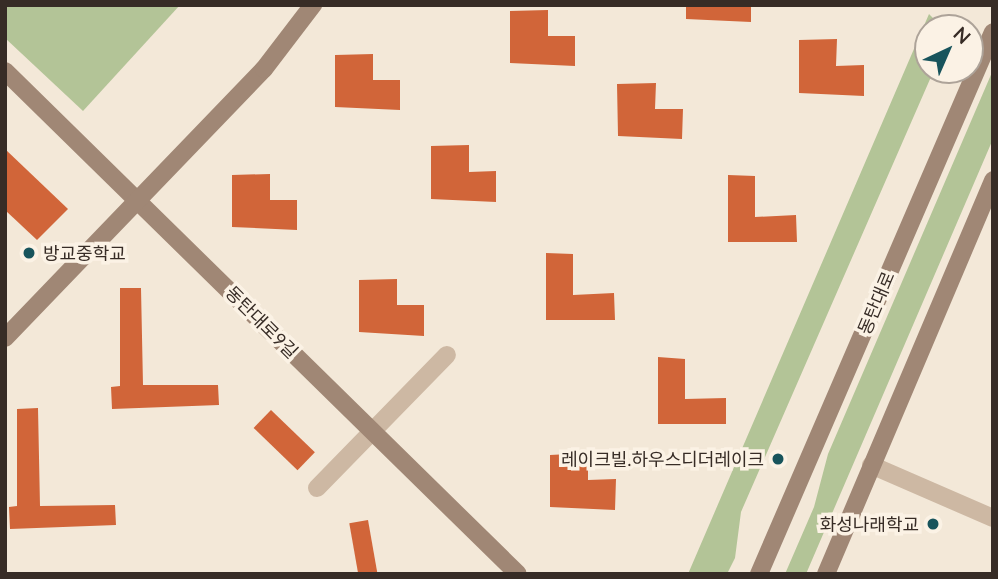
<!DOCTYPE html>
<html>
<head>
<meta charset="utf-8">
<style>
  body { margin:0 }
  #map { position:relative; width:998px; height:579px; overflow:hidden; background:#f3e8d8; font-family:Lato,"Noto Sans KR",sans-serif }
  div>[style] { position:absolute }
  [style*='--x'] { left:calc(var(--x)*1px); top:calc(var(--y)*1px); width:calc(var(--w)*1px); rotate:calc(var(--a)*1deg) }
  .green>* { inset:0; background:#b3c497 }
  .building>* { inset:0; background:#d16539; transform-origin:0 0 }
  .street>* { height:18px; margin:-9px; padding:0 9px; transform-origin:9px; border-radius:9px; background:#cdb8a3 }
  .secondary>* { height:18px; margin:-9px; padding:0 9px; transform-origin:9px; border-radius:9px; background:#a08775 }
  .dots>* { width:19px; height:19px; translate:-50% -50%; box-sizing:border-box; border:4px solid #fbf2e5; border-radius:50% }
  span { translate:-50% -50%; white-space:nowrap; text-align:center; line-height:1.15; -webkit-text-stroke:7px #fbf2e5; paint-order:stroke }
  .poi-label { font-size:18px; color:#372c26 }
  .left { translate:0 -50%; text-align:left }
  .right { translate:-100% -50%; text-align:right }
  .street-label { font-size:18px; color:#372c26 }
  .frame { position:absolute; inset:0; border:7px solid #372c26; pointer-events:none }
  .north { position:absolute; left:914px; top:14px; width:70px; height:70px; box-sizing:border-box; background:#fbf2e5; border:2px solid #ada399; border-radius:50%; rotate:44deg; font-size:19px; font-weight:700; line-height:28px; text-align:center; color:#372c26 }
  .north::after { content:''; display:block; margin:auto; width:24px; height:32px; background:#18545c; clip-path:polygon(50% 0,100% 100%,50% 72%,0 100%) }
</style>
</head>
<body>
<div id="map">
  <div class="green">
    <div style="clip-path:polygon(5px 5px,180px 5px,83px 111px,5px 38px)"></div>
    <div style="clip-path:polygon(929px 14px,943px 28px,928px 28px,928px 70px,934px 70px,741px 512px,735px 558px,727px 574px,688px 574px)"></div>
    <div style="clip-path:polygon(993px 70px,993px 139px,806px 574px,785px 574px,814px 507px,828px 454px)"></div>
  </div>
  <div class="building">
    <div style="clip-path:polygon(686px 5px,751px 5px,751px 22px,686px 19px)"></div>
    <div style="clip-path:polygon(548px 10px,548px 36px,575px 36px,575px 66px,510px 63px,510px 11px)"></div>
    <div style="clip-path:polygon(837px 39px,836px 66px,864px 65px,864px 96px,799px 93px,799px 40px)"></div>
    <div style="clip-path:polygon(373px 54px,373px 80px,400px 80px,400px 110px,335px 107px,335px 55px)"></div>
    <div style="clip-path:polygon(656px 83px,655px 109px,683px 109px,682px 139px,618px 136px,617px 84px)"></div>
    <div style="clip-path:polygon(469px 145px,469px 172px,496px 171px,496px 202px,431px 199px,431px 146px)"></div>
    <div style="clip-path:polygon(5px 149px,68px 209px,37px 240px,5px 210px)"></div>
    <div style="clip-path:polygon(270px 174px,270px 200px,297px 200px,297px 230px,232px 227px,232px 175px)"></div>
    <div style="clip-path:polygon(728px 175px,755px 176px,755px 217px,796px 215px,797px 242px,728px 242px)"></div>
    <div style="clip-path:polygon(546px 253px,573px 254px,573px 295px,614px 293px,615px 320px,546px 320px)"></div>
    <div style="clip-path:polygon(397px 279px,397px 305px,424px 305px,424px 336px,359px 332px,359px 280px)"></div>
    <div style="clip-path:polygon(120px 288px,141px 288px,143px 385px,218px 385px,219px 405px,112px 409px,111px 387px,120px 386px)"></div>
    <div style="clip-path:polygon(658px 357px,685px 359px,685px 399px,726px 398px,726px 424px,658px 424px)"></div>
    <div style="clip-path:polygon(38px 408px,40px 506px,115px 505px,116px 525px,10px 529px,9px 507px,17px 506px,17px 409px)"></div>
    <div style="left:271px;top:410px;width:61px;height:25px;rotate:44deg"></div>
    <div style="clip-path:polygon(588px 453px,588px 480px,616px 479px,615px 510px,550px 507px,550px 455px)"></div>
    <div style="left:368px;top:520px;width:55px;height:19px;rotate:80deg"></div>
  </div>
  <div class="street">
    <div style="--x:871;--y:465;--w:133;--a:23.5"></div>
    <div style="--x:317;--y:488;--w:186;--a:-45.7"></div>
  </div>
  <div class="secondary">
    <div style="--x:5;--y:71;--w:718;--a:44.44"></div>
    <div style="--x:5;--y:338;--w:373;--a:-46.1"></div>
    <div style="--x:264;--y:69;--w:81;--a:-52.6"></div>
    <div style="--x:759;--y:574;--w:590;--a:-66.65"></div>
    <div style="--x:826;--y:574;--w:428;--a:-67"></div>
  </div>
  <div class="dots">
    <div style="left:29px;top:253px;background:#18545c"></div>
    <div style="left:778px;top:459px;background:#18545c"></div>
    <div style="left:933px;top:524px;background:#18545c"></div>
  </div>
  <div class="poi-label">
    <span class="left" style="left:43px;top:253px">방교중학교</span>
    <span class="right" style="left:764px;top:459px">레이크빌.하우스디더레이크</span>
    <span class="right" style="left:919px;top:524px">화성나래학교</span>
  </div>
  <div class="street-label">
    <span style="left:876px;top:303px;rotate:-67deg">동탄대로</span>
    <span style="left:262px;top:322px;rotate:45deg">동탄대로9길</span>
  </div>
  <div class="frame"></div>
  <div class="north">N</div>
</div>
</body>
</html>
